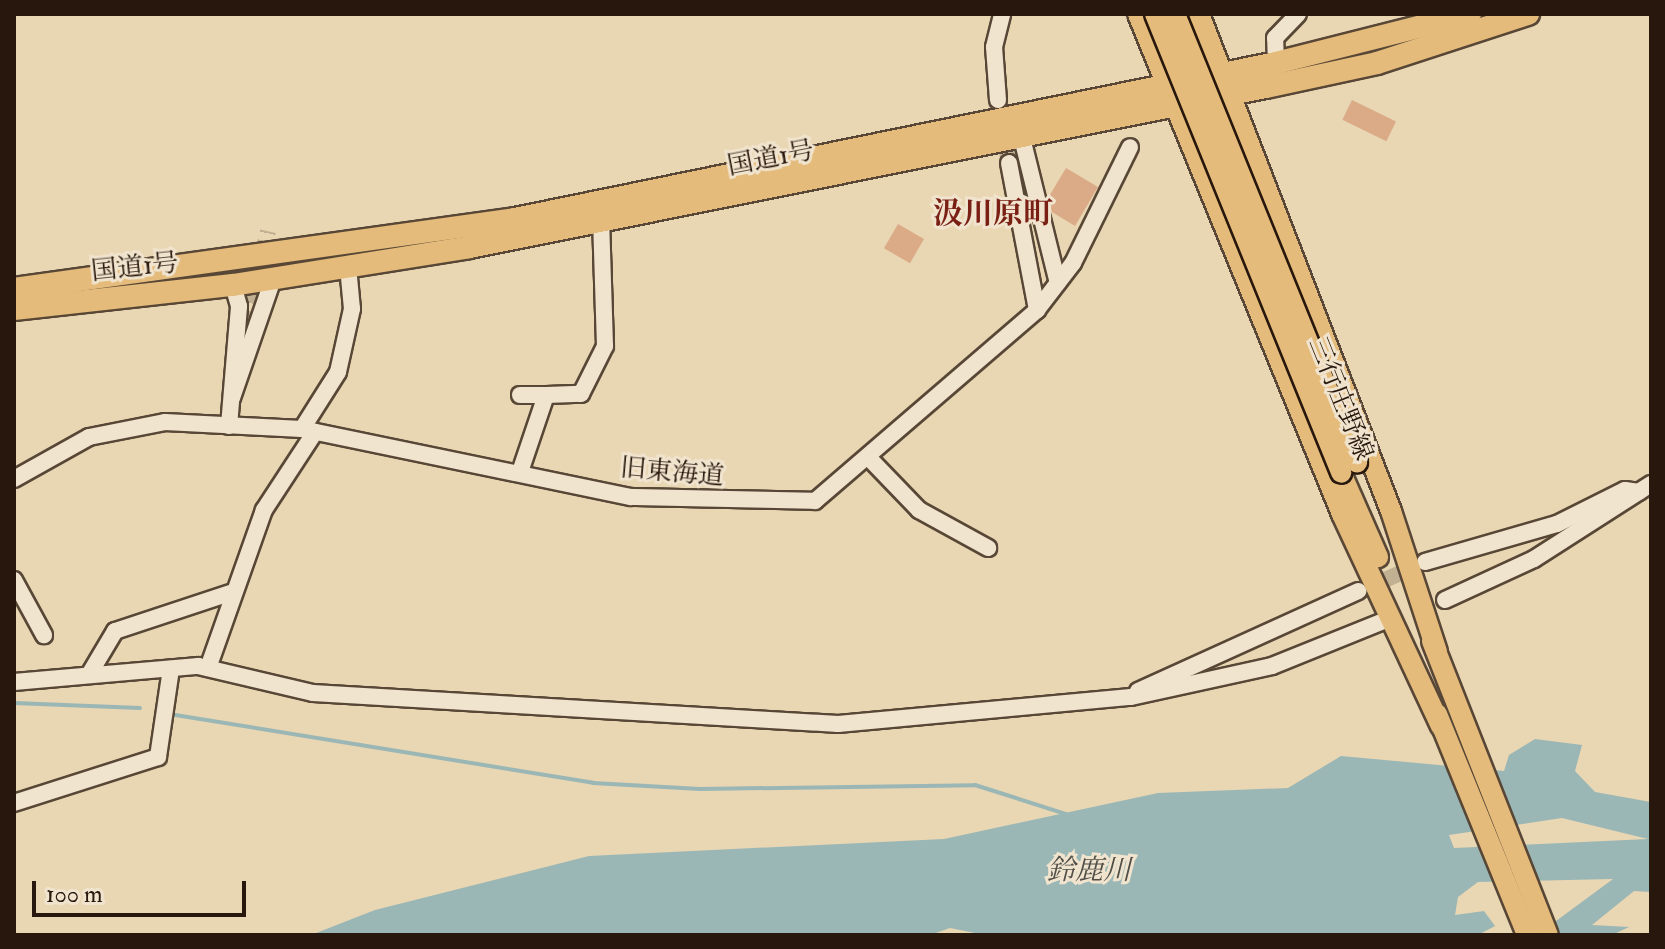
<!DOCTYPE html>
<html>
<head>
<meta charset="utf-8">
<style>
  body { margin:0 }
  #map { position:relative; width:1665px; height:949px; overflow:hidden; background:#e9d6b3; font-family:"IM FELL Double Pica","Noto Serif JP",serif }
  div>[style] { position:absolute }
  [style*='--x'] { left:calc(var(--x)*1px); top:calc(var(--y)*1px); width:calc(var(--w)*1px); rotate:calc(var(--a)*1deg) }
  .water>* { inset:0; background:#9ab7b6 }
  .stream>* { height:4px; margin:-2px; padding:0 2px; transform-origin:2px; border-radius:2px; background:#9ab7b6 }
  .building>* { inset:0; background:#dbaa87; transform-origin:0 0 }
  .minor-tunnel>* { height:16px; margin-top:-8px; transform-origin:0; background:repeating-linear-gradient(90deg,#c2b092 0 16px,transparent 0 24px) }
  .roads { filter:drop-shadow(2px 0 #584736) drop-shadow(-2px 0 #584736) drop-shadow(0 2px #584736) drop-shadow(0 -2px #584736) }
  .minor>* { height:16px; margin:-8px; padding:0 8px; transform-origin:8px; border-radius:8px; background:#f1e4ce }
  .major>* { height:20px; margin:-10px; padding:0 10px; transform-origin:10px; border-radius:10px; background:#e4bb7a }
  .highway>* { height:22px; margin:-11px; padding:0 11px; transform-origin:11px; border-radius:11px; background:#e4bb7a }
  .bridges { filter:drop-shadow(2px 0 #28170c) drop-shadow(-2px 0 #28170c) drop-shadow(0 2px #28170c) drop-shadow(0 -2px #28170c) }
  .major-bridge>* { height:20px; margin:-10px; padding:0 10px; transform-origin:10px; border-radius:10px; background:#e4bb7a }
  span { translate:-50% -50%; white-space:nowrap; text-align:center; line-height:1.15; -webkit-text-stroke:6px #f1e4ce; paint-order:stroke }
  .street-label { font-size:26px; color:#28170c }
  .water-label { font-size:28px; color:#504f48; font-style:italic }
  .quarter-label { font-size:30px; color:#7a1f14; font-weight:700 }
  .frame { position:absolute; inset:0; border:16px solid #28170c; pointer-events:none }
  .scale { position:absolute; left:32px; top:881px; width:214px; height:36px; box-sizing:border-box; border:4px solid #28170c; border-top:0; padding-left:10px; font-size:24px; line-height:28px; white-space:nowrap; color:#28170c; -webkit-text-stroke:6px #f1e4ce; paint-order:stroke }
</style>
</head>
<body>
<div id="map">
  <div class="water">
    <div style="clip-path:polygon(evenodd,1535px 739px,1582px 745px,1575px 771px,1595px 792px,1651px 802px,1651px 892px,1634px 891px,1592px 925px,1629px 927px,1612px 935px,1537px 935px,1613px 879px,1478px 882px,1458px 897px,1455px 915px,1484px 911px,1495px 926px,1478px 935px,985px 935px,950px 928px,930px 935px,311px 935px,375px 910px,589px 856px,944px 839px,1158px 793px,1288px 788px,1341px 756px,1504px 771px,1509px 755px,1535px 739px,1562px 818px,1648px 839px,1454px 848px,1449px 835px,1562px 818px)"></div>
  </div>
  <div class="stream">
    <div style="--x:14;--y:703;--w:126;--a:2.3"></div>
    <div style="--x:169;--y:714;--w:430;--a:9.2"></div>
    <div style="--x:593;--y:783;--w:107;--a:3.2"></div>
    <div style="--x:700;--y:789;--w:275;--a:-0.8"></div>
    <div style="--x:975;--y:785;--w:99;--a:17.7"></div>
  </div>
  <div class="building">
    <div style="left:1352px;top:100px;width:49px;height:22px;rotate:26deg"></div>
    <div style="clip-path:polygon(1066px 168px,1098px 187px,1075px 226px,1052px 212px,1048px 198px)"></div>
    <div style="left:898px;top:224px;width:30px;height:28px;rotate:30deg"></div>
  </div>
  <div class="minor-tunnel">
    <div style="--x:998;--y:100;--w:64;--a:80.1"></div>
    <div style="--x:247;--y:327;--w:98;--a:-77.7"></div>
    <div style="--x:1364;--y:589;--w:60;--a:-23.6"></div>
  </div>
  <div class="roads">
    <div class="minor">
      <div style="--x:1276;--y:63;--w:25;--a:-92"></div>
      <div style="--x:1275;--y:38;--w:33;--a:-46"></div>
      <div style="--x:998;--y:100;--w:53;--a:-94.3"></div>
      <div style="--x:994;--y:47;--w:34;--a:-76"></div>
      <div style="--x:1022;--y:138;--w:149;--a:76.1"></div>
      <div style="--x:1009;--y:163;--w:150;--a:79.2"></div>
      <div style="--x:520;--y:395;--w:26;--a:0"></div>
      <div style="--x:232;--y:398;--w:126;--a:-71"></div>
      <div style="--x:229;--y:426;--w:120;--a:-85.2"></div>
      <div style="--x:239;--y:306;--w:22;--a:-106"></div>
      <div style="--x:302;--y:429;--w:67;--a:-57.7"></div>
      <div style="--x:338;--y:372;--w:65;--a:-77.5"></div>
      <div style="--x:352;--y:309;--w:42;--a:-95.4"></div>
      <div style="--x:868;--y:457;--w:74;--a:46.1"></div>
      <div style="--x:919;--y:510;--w:79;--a:28.8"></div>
      <div style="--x:520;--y:472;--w:81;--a:-71.3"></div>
      <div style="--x:546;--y:395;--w:35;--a:-2"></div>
      <div style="--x:581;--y:394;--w:54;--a:-63.4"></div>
      <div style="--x:605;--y:346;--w:125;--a:-91.8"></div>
      <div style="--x:14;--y:479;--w:86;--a:-29.2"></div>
      <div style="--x:89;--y:437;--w:77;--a:-11.2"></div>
      <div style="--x:165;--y:422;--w:137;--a:2.9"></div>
      <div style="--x:302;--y:429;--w:336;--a:11.7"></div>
      <div style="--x:631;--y:497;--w:184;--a:1.2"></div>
      <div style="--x:815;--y:501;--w:293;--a:-40.7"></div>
      <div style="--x:1037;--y:310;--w:59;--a:-52.5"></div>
      <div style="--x:1073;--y:263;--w:129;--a:-63.8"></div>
      <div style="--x:1425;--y:562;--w:137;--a:-16.1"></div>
      <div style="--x:1557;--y:524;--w:76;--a:-26.6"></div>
      <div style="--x:1625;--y:490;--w:14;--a:8"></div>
      <div style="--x:14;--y:580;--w:63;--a:61.4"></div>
      <div style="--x:1445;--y:600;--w:98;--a:-24.7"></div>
      <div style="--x:1534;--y:559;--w:139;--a:-32.7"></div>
      <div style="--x:208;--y:668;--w:168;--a:-70.5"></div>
      <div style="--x:264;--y:510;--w:93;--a:-56.8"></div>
      <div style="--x:90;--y:673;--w:49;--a:-59.2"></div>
      <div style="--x:115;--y:631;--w:121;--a:-18.3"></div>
      <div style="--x:14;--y:682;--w:185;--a:-5"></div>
      <div style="--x:198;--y:666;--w:118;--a:13.2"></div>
      <div style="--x:313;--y:693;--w:526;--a:3.38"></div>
      <div style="--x:838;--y:724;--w:294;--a:-5.3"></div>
      <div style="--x:1131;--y:697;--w:144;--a:-12.4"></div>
      <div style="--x:1272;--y:666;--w:118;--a:-22"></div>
      <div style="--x:1138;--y:691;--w:242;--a:-24.4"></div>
      <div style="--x:14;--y:803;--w:151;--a:-17.7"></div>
      <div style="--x:158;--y:757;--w:89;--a:-81.6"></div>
    </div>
    <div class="major">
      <div style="--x:1138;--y:14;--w:540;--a:67.8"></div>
      <div style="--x:1342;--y:514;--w:234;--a:65"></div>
      <div style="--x:1199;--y:14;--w:533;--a:68.88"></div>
      <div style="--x:1391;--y:511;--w:148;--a:71.9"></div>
      <div style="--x:1341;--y:473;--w:92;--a:66.2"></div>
      <div style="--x:1432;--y:641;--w:316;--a:68.5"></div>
      <div style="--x:1437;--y:714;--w:239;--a:67.8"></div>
    </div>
    <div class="highway">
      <div style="--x:14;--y:289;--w:506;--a:-7.95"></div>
      <div style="--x:515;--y:219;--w:777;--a:-11.58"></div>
      <div style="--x:1276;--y:63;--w:200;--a:-14.2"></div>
      <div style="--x:14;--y:309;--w:220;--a:-6.3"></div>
      <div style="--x:233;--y:285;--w:240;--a:-9.1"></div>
      <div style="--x:470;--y:247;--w:812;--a:-11.37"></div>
      <div style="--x:1266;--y:87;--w:114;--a:-12.2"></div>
      <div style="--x:1377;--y:63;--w:159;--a:-18"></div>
    </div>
  </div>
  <div class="bridges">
    <div class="major-bridge">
      <div style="--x:1155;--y:14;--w:495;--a:67.9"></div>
      <div style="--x:1175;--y:14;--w:484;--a:67.9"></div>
    </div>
  </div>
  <div class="street-label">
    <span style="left:771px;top:159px;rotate:-11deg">国道1号</span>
    <span style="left:135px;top:268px;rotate:-6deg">国道1号</span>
    <span style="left:1340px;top:399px;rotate:68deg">三行庄野線</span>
    <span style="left:672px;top:473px;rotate:5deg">旧東海道</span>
  </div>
  <div class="water-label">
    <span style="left:1089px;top:871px">鈴鹿川</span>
  </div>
  <div class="quarter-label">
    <span style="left:993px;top:214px">汲川原町</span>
  </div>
  <div class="frame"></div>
  <div class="scale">100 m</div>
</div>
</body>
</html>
